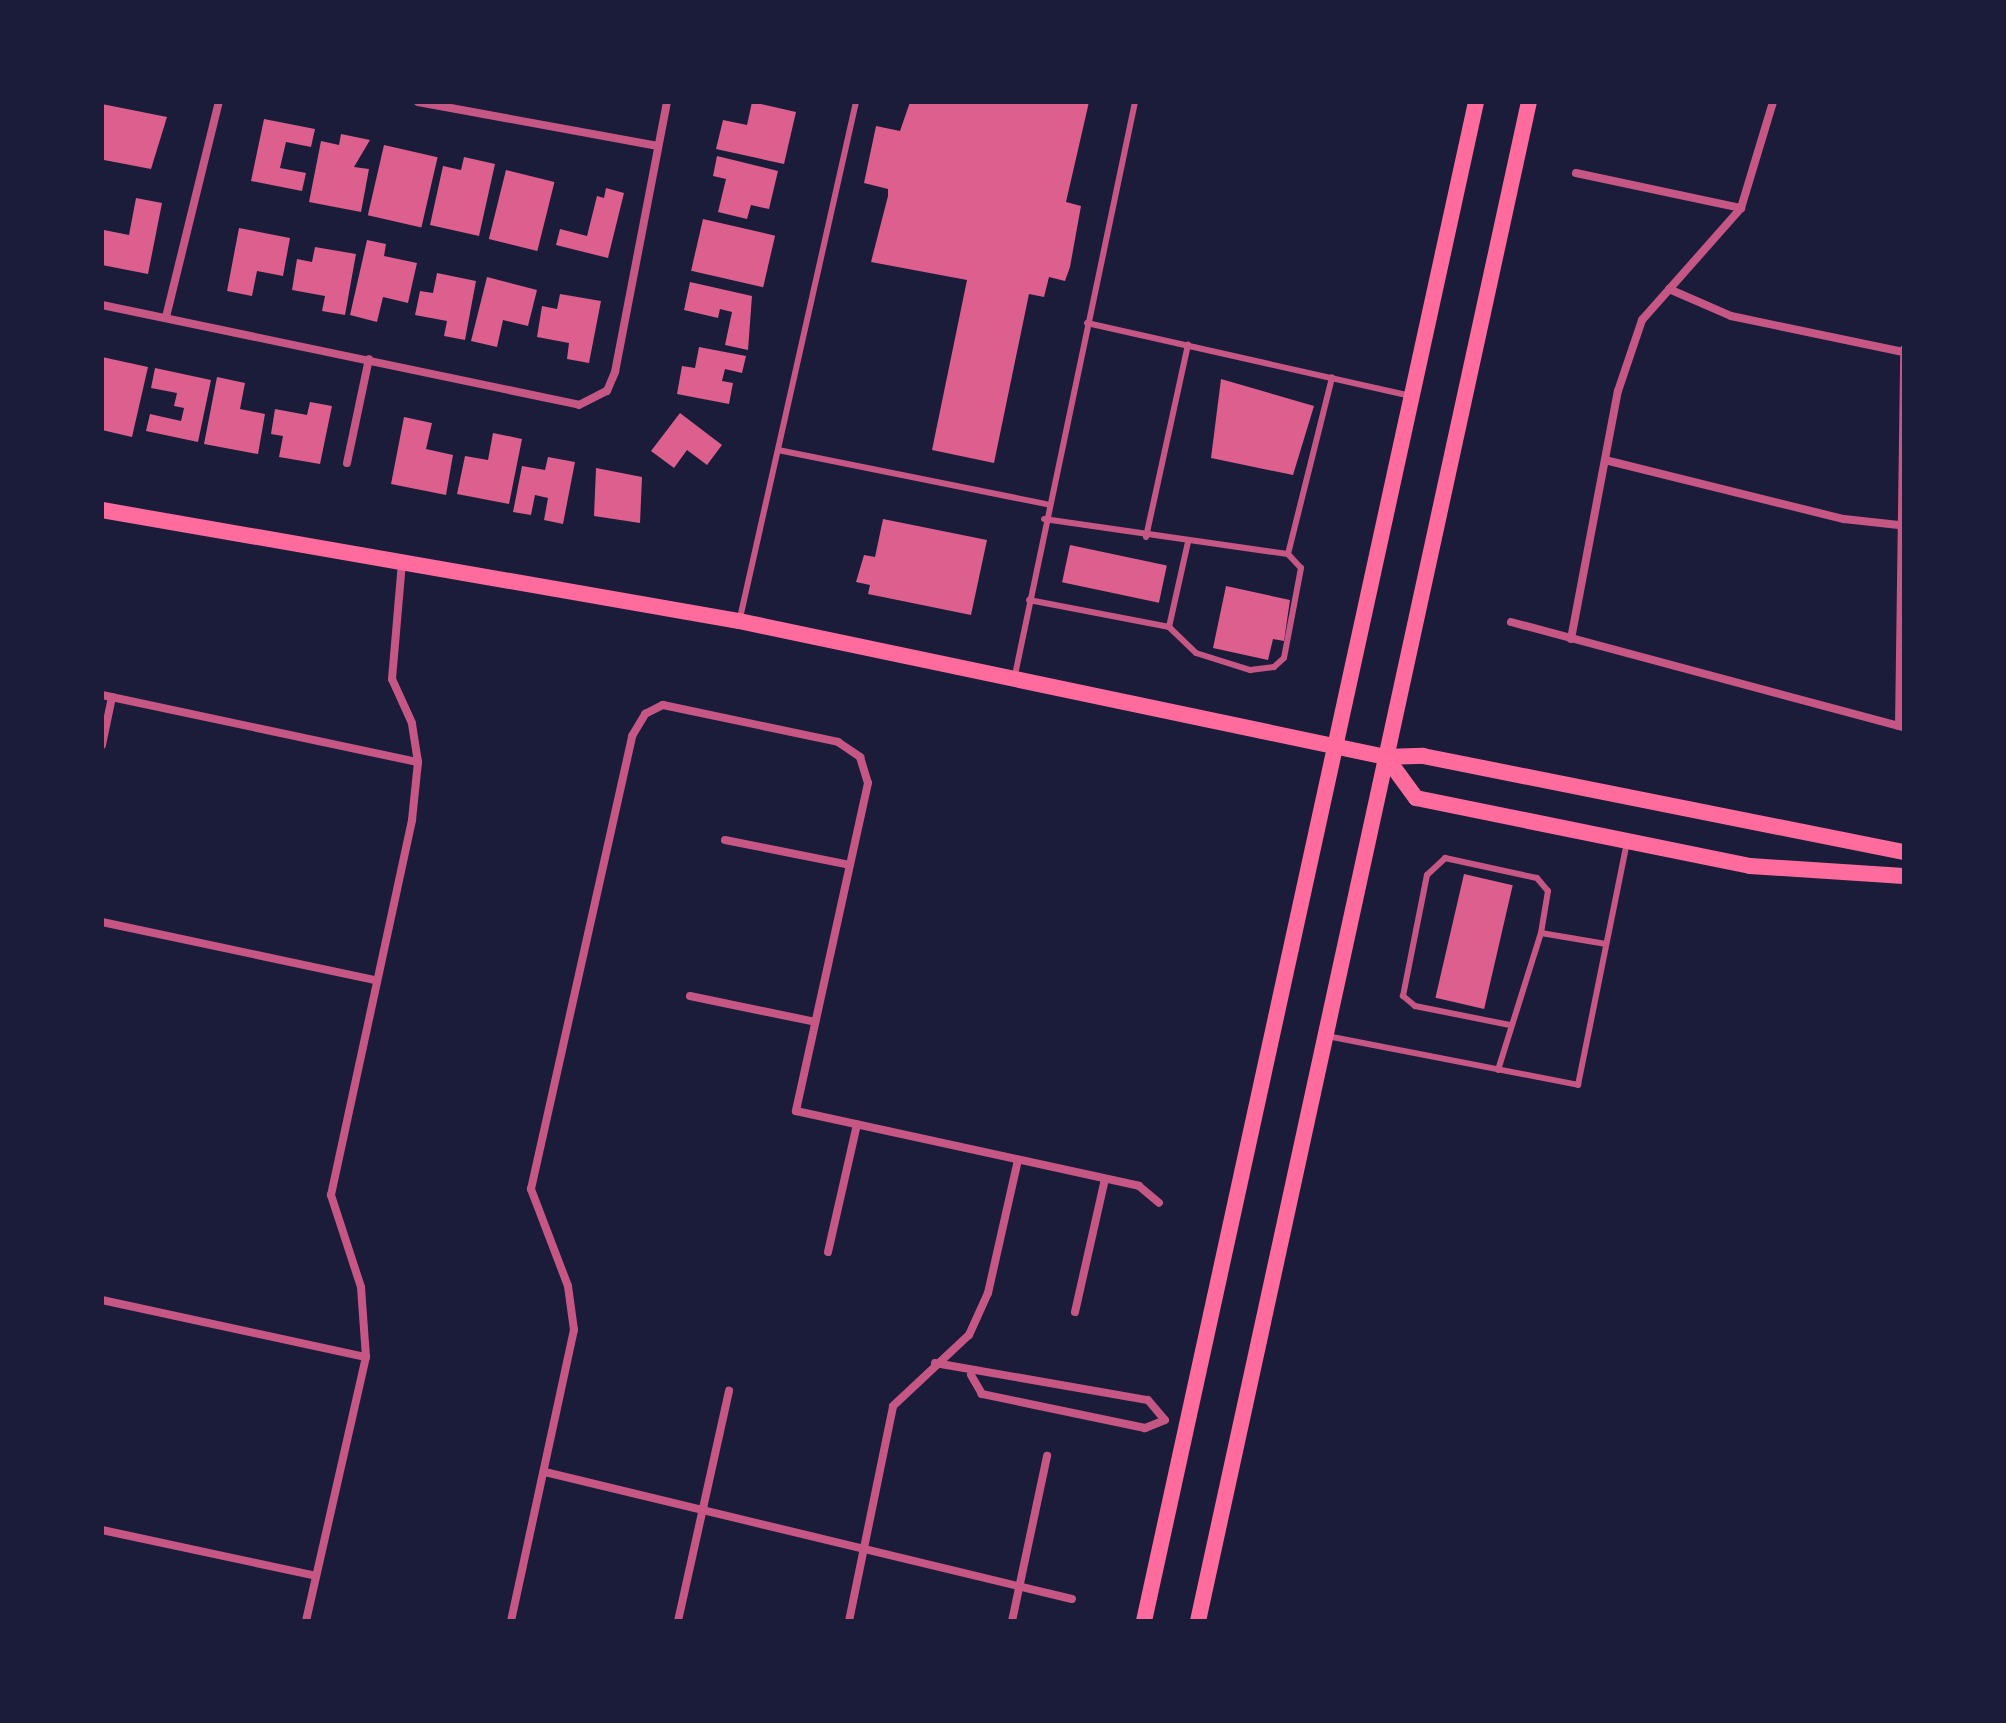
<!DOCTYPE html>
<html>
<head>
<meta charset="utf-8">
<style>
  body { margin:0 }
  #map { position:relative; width:2006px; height:1723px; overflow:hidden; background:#1b1b3a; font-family:"Open Sans",sans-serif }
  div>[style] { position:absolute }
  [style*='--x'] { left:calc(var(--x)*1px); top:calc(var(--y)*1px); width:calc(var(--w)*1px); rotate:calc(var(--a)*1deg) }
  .building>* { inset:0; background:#dd5f8e; transform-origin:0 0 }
  .service>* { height:6px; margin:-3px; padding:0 3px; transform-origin:3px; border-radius:3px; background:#c65784 }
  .minor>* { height:8px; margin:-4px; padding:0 4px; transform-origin:4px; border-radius:4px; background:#c65784 }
  .secondary>* { height:16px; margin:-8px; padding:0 8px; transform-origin:8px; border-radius:8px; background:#ff6b9d }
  span { translate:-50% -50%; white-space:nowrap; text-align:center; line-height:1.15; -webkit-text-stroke:7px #1b1b3a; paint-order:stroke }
  .frame { position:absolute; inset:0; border:104px solid #1b1b3a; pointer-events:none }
</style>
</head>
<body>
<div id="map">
  <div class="building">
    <div style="clip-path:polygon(752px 102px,796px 112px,784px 164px,716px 149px,723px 120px,747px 125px)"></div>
    <div style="clip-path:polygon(910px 102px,1089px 102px,1066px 202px,1081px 206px,1070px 267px,1065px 281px,1049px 277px,1044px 297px,1029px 294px,994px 463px,932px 450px,967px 280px,871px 262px,888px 196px,888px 189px,864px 183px,876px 126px,900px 131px)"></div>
    <div style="clip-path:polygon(102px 104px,167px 117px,151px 169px,104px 160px)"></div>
    <div style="clip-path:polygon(264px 119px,315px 129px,311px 147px,286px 142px,280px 168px,306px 173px,302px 191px,251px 181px)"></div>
    <div style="clip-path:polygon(341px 134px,370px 140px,354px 167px,369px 169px,361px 212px,309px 202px,321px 141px,339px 145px)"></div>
    <div style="left:384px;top:145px;width:55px;height:72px;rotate:13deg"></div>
    <div style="clip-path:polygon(717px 156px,778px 171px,769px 209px,751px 205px,747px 219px,718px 212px,726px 179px,713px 176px)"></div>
    <div style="clip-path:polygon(464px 157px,495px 164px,479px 236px,430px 225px,443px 166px,461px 170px)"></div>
    <div style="left:506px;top:170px;width:50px;height:71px;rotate:14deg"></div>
    <div style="clip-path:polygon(606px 188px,624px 193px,608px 258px,556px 245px,560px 229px,587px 236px,597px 196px,604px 198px)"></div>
    <div style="clip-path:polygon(136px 198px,162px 203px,148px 274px,102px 265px,104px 230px,129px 235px)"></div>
    <div style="left:703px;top:219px;width:74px;height:53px;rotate:13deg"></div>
    <div style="clip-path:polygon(239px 228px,290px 238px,283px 276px,257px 271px,252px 296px,227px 291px)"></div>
    <div style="clip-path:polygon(367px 240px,386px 244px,384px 256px,417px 263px,408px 303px,383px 297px,377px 322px,350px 315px)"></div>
    <div style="clip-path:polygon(315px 247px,356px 254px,345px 315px,322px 311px,325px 296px,292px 290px,297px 259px,312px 262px)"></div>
    <div style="clip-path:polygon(437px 273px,476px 281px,465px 340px,444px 336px,447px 321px,415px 315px,420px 291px,433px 293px)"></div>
    <div style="clip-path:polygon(487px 277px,537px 290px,528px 326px,503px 320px,497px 347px,471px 341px)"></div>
    <div style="clip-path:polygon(690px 282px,752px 296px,748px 350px,725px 345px,732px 312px,720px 309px,718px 318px,684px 310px)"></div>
    <div style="clip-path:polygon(560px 294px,601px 301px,589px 363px,567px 359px,569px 343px,537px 337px,542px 306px,557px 309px)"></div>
    <div style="clip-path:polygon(699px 347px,746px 356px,742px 373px,725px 369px,722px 381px,733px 383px,729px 404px,677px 394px,682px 366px,695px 368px)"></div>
    <div style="clip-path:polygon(102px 357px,148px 367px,132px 437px,102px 430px)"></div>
    <div style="clip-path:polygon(155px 368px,211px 380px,198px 442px,146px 431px,150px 414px,181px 421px,184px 408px,174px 406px,177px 393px,151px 388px)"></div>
    <div style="clip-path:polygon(217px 377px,245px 383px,240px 409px,265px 414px,258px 454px,204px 444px)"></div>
    <div style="clip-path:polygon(1221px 379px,1314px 406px,1293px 475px,1211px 458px)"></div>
    <div style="clip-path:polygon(310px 402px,332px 406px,320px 464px,279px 457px,283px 436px,271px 434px,275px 409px,307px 415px)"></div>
    <div style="clip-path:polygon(680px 413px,722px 445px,707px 465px,687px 450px,674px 468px,651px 451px)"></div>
    <div style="clip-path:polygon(404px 417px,432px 423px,426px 449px,453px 455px,446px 495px,391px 484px)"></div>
    <div style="clip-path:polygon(493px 433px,522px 439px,509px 504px,457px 494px,465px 456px,488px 460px)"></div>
    <div style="clip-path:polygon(548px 457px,575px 462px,563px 524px,544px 520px,548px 498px,535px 495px,531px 515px,513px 512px,522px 466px,545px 470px)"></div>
    <div style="clip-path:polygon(596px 468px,642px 477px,640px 523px,594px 516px)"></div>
    <div style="clip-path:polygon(883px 519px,987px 540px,971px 615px,868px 594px,870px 585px,856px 582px,864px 555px,875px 557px)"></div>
    <div style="left:1070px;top:545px;width:99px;height:38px;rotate:12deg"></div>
    <div style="clip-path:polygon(1226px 586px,1290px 600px,1284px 641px,1273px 639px,1268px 660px,1213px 648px)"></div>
    <div style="left:1464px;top:874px;width:50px;height:127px;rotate:13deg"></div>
  </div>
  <div class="service">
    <div style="--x:1087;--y:323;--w:331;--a:12.7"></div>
    <div style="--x:778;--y:450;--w:274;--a:11.4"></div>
    <div style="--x:1044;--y:519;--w:246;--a:8.2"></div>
    <div style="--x:1288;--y:554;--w:182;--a:-76"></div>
    <div style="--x:1146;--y:537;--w:197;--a:-77.7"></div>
    <div style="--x:1029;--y:600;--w:143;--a:10.9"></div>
    <div style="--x:1169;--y:627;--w:87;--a:-77.4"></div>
    <div style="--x:740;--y:618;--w:529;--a:-77.33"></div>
    <div style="--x:1169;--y:627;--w:37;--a:44"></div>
    <div style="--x:1196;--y:653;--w:57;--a:17.5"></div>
    <div style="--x:1250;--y:670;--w:24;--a:-7"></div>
    <div style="--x:1274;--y:667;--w:13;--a:-42"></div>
    <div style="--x:1284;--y:658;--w:92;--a:-79.3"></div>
    <div style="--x:1301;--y:568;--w:19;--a:-133"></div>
    <div style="--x:1015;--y:675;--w:585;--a:-78.17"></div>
    <div style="--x:1510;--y:1025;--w:97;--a:-168.7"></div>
    <div style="--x:1415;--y:1006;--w:16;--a:-140"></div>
    <div style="--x:1403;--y:996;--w:123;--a:-78.8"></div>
    <div style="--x:1427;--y:875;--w:25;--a:-43"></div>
    <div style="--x:1445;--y:858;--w:94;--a:12.3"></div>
    <div style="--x:1537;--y:878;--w:17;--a:50"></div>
    <div style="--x:1548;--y:891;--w:43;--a:99.5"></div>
    <div style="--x:1327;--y:1036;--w:256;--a:11"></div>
    <div style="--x:1578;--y:1085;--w:248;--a:-78.6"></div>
    <div style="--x:1498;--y:1070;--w:144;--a:-72.6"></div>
    <div style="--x:1541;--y:933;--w:66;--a:9.6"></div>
  </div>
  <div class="minor">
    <div style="--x:418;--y:102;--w:244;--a:10.4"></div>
    <div style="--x:1576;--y:173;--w:169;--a:12"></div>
    <div style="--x:1669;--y:289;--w:68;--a:23.5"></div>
    <div style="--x:1731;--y:316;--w:176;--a:11.8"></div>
    <div style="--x:102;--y:305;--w:487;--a:11.8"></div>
    <div style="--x:579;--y:405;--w:31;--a:-27"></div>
    <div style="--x:607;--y:391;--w:21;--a:-67"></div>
    <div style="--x:615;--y:372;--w:275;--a:-79.1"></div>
    <div style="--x:166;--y:317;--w:221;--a:-76.2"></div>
    <div style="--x:1605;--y:460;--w:246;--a:13.9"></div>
    <div style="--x:1844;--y:519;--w:55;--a:6.2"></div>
    <div style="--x:347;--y:463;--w:106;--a:-78.1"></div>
    <div style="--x:1511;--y:622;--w:407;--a:15"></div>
    <div style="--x:1571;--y:639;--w:252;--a:-79.3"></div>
    <div style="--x:1618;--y:391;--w:75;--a:-71.3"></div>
    <div style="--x:1642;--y:320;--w:149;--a:-48.5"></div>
    <div style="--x:1741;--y:208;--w:111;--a:-73.2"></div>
    <div style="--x:102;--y:695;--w:323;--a:12"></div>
    <div style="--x:1899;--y:726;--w:377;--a:-89.2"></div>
    <div style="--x:102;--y:745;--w:49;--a:-78.2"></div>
    <div style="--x:725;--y:840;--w:127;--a:11.3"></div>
    <div style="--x:102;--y:922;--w:278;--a:12"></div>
    <div style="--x:690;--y:996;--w:128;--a:11.7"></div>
    <div style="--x:828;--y:1252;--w:131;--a:-77.2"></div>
    <div style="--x:102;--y:1300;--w:270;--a:12.2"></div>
    <div style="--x:1075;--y:1312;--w:136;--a:-77.3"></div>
    <div style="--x:935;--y:1363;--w:216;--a:9.9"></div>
    <div style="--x:1148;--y:1400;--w:26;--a:50"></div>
    <div style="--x:1165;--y:1420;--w:22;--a:158"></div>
    <div style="--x:1145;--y:1428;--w:167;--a:-168.2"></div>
    <div style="--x:982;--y:1394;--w:22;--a:-120"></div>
    <div style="--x:545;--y:1472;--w:542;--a:13.55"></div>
    <div style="--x:102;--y:1530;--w:219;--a:12.1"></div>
    <div style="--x:306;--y:1621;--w:271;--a:-77.2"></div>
    <div style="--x:366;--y:1357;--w:70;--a:-94.1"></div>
    <div style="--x:361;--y:1287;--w:97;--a:-108.1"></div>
    <div style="--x:331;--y:1195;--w:384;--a:-77.8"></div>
    <div style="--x:412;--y:820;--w:58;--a:-84.1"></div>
    <div style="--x:418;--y:762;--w:39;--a:-99"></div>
    <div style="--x:412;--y:723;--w:48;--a:-114.4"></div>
    <div style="--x:392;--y:679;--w:116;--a:-85.1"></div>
    <div style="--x:511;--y:1621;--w:298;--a:-77.8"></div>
    <div style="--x:574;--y:1330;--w:44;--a:-97.8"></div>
    <div style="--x:568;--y:1286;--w:104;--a:-110.9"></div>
    <div style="--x:531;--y:1189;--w:464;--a:-77.4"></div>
    <div style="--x:632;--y:736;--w:26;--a:-59"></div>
    <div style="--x:645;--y:714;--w:20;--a:-27"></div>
    <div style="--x:663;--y:705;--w:179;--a:11.9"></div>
    <div style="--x:838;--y:742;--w:27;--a:34"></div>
    <div style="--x:860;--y:757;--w:27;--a:73"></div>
    <div style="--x:868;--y:783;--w:336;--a:102.4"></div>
    <div style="--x:796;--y:1111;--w:351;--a:12.3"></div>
    <div style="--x:1139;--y:1186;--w:26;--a:40"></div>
    <div style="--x:678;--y:1621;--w:236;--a:-77.5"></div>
    <div style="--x:849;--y:1621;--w:219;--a:-78.4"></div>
    <div style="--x:893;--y:1406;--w:104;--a:-43.1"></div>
    <div style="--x:969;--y:1335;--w:46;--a:-65.7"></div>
    <div style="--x:988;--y:1293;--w:136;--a:-77.3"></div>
    <div style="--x:1012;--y:1621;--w:169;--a:-78"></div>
  </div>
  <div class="secondary">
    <div style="--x:102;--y:510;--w:647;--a:9.88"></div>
    <div style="--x:739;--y:621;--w:661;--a:11.87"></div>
    <div style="--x:1386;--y:757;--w:37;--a:-2"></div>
    <div style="--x:1423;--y:756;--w:490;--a:11.3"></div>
    <div style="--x:1386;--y:757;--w:51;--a:53.8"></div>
    <div style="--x:1416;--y:798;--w:341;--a:11.5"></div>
    <div style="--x:1750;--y:866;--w:154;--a:3.7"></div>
    <div style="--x:1144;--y:1621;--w:1555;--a:-77.67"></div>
    <div style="--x:1198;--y:1621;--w:1555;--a:-77.71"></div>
  </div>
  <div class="frame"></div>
</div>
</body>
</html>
